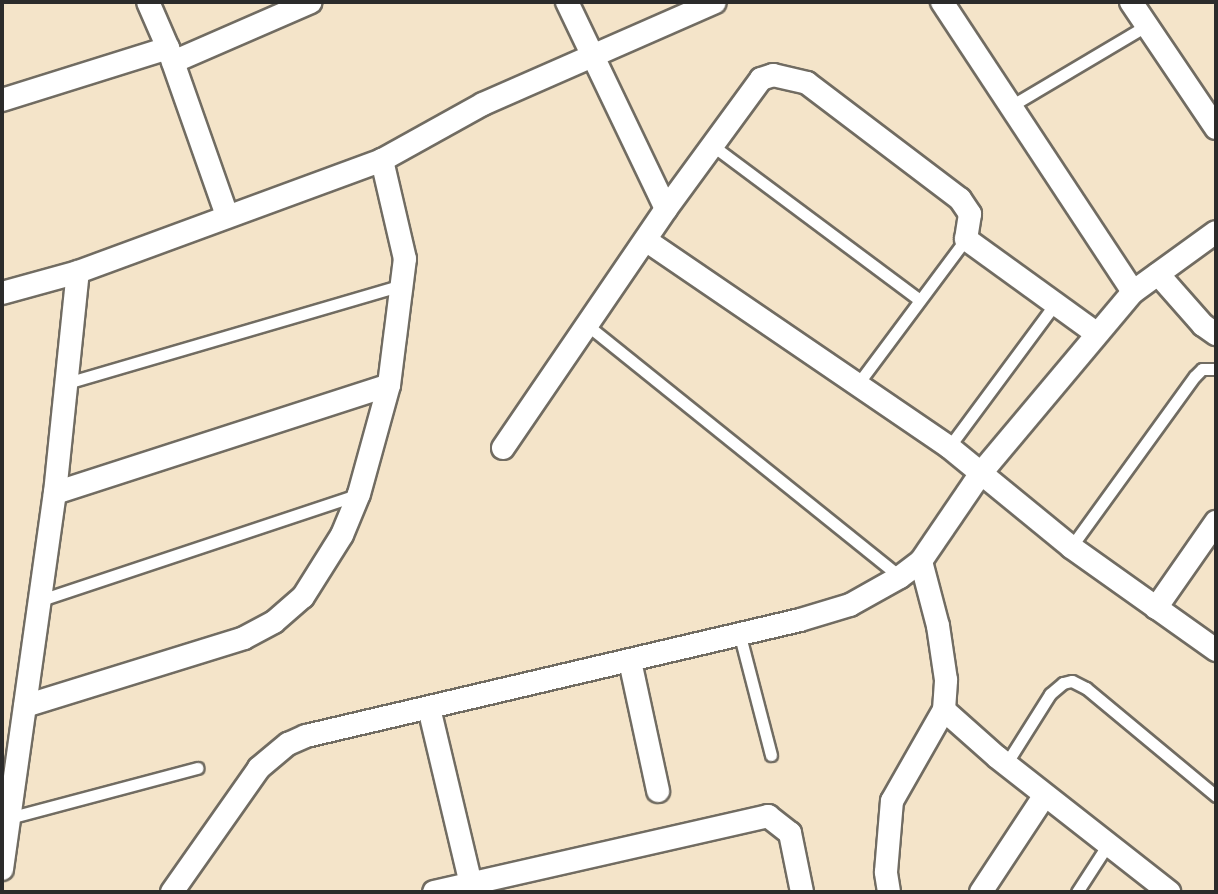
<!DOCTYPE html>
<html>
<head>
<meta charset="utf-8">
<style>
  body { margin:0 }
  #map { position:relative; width:1218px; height:894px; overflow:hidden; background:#f4e4c9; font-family:Dekko,sans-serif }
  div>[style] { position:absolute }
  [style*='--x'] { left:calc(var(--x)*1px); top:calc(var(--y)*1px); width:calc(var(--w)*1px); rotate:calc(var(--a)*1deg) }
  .roads { filter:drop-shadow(2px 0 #716c62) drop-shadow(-2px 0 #716c62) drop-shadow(0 2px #716c62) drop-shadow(0 -2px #716c62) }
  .lane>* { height:11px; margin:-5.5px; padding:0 5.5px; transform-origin:5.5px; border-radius:5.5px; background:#fff }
  .street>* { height:22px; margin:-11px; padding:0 11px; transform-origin:11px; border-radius:11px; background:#fff }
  span { translate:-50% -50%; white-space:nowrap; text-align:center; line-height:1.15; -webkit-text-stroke:6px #fbf7ec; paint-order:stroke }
  .frame { position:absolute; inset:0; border:4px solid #2b2b2b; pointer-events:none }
</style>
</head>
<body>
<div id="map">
  <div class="roads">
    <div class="lane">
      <div style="--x:1011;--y:106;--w:157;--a:-30.7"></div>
      <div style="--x:713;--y:146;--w:256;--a:36.7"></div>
      <div style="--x:587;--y:325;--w:402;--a:38.8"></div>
      <div style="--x:67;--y:383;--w:349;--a:-16.3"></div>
      <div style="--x:857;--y:385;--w:182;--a:-53.3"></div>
      <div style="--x:949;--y:447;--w:178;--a:-53.5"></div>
      <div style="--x:1071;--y:547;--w:211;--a:-54.1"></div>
      <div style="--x:1195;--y:376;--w:10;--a:-45"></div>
      <div style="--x:1202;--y:369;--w:14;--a:0"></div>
      <div style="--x:38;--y:601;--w:335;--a:-18.4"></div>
      <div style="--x:740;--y:636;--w:123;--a:75.4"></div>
      <div style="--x:1006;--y:764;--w:83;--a:-57.8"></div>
      <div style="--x:1050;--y:694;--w:17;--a:-40"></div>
      <div style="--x:1063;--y:683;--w:9;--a:-13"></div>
      <div style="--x:1072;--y:681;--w:16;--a:27"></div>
      <div style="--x:1086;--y:688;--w:169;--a:39.7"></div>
      <div style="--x:9;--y:818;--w:195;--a:-14.9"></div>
      <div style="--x:1077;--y:892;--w:57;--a:-57.1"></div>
    </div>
    <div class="street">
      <div style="--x:148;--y:2;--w:50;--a:66.5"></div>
      <div style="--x:168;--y:48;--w:178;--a:70.6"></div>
      <div style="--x:567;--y:2;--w:229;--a:64.4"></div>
      <div style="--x:942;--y:2;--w:347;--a:56.6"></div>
      <div style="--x:1133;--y:292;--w:102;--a:-35.9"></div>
      <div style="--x:1131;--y:2;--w:152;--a:56"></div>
      <div style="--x:173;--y:62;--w:150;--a:-23.5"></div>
      <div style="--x:2;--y:100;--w:174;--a:-17.4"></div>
      <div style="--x:647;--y:241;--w:366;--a:34.3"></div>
      <div style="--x:949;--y:447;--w:158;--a:39.3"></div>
      <div style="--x:1071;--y:547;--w:178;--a:35.4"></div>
      <div style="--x:1158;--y:274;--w:68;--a:48.6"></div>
      <div style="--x:1203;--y:325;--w:16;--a:35"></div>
      <div style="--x:2;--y:293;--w:79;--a:-15.4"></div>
      <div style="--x:78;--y:272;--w:324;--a:-20.2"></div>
      <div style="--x:382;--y:160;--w:115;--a:-29"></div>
      <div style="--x:483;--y:104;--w:253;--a:-23.7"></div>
      <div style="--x:503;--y:448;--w:289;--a:-55.7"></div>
      <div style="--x:666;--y:209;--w:161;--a:-53.8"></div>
      <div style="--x:761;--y:79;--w:13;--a:-18"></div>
      <div style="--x:773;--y:75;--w:35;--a:13"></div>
      <div style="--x:807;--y:83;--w:192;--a:37.2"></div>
      <div style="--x:960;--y:199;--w:18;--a:56"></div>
      <div style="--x:970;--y:214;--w:25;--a:99"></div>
      <div style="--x:966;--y:239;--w:160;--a:35.9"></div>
      <div style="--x:55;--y:493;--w:351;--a:-17.9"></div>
      <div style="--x:1156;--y:608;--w:105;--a:-55.1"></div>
      <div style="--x:630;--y:661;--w:133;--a:77.8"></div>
      <div style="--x:25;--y:706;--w:229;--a:-17.2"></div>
      <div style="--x:244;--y:638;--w:34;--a:-28"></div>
      <div style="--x:274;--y:622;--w:38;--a:-41"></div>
      <div style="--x:303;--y:597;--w:73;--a:-57.8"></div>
      <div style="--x:342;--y:535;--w:44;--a:-67.5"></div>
      <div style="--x:359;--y:494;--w:113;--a:-74.6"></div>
      <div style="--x:389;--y:385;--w:127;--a:-82.8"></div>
      <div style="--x:405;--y:259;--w:102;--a:-103.1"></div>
      <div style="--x:429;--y:708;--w:181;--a:76.6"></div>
      <div style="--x:944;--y:710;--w:71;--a:41.6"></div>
      <div style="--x:997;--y:757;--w:219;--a:38.1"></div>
      <div style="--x:2;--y:869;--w:380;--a:-82"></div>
      <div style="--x:55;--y:493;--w:222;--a:-84.1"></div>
      <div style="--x:172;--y:892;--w:151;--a:-54.9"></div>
      <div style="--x:259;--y:768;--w:38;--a:-40"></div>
      <div style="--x:288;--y:744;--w:20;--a:-24"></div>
      <div style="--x:306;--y:736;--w:507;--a:-13.21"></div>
      <div style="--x:800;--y:620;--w:52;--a:-16.7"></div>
      <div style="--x:850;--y:605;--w:57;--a:-29.2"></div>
      <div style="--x:900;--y:577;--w:26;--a:-37"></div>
      <div style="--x:921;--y:561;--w:107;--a:-55.7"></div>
      <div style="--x:981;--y:473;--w:236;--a:-50"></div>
      <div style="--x:434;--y:892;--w:343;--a:-12.8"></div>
      <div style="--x:768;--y:816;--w:28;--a:38"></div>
      <div style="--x:790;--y:833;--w:60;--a:78.5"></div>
      <div style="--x:889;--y:892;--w:20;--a:-99"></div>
      <div style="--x:886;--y:872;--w:71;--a:-85.2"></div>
      <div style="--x:892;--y:801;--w:105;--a:-60.3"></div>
      <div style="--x:944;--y:710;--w:30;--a:-86"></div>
      <div style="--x:946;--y:680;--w:55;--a:-98.4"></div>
      <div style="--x:938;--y:626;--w:67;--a:-104.7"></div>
      <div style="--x:981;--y:892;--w:116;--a:-56.6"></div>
    </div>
  </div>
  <div class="frame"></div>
</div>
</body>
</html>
